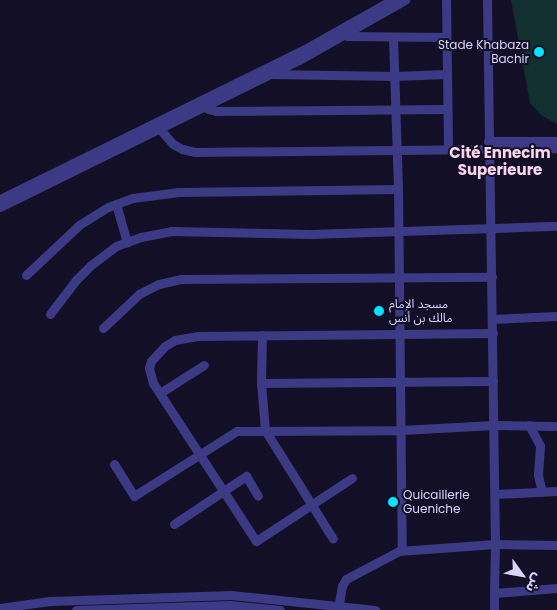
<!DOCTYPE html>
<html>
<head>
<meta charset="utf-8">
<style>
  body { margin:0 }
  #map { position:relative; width:557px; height:610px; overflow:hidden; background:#130f26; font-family:Poppins,"Noto Sans Arabic",sans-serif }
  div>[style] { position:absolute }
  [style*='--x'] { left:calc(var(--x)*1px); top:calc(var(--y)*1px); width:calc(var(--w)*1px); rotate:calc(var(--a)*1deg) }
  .green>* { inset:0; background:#12302f }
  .minor>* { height:9px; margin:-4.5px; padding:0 4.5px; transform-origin:4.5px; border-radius:4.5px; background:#3d3a85 }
  .dots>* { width:14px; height:14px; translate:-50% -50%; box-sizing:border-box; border:2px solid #130f26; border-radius:50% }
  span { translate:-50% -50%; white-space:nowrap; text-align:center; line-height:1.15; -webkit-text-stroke:4px #130f26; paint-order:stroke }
  .poi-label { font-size:12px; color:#d9d4ff }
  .right { translate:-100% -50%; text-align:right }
  .left { translate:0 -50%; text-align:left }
  .quarter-label { font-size:15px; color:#ffd6f0; font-weight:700 }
  .north { position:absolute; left:497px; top:550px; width:50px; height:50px; -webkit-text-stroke:4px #130f26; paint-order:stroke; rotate:122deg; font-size:14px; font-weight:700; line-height:20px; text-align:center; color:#d9d4ff }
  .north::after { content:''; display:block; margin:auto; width:18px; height:22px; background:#d9d4ff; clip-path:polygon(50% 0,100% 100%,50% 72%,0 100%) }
</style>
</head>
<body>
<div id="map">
  <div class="green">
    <div style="clip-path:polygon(511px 0,557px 0,557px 124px,541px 115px,530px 103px)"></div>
  </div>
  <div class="minor">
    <div style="--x:446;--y:0;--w:149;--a:89.2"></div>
    <div style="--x:487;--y:0;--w:544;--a:89.16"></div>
    <div style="--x:495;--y:544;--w:49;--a:91.2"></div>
    <div style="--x:494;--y:593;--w:63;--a:-4.5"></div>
    <div style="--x:347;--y:36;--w:99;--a:0.6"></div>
    <div style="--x:393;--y:37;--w:152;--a:88.1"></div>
    <div style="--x:398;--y:189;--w:361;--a:89.4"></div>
    <div style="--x:272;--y:74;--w:123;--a:0.9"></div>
    <div style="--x:395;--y:76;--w:51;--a:-2.2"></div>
    <div style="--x:202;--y:103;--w:8;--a:45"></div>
    <div style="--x:208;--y:109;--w:8;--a:14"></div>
    <div style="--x:216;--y:111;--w:230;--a:-0.5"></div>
    <div style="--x:159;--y:128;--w:21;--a:49"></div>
    <div style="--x:173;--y:144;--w:10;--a:29"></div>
    <div style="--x:182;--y:149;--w:13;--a:13"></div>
    <div style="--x:195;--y:152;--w:362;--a:-0.6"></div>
    <div style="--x:488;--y:141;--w:69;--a:0"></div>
    <div style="--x:0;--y:199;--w:340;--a:-26.2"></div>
    <div style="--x:305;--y:49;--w:100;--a:-29.4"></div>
    <div style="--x:116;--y:204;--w:40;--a:74"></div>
    <div style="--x:0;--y:207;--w:333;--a:-26.2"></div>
    <div style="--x:299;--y:60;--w:122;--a:-29.5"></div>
    <div style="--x:26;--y:275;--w:73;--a:-43.3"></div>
    <div style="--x:79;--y:225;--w:34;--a:-32"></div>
    <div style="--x:108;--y:207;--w:27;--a:-20"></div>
    <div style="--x:133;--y:198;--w:46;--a:-7.4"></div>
    <div style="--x:179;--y:192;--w:219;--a:-0.8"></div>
    <div style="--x:50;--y:314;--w:43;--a:-52.6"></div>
    <div style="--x:76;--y:280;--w:21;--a:-45"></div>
    <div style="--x:91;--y:265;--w:31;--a:-37"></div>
    <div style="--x:116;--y:246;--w:27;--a:-20"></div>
    <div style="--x:141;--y:237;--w:31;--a:-11"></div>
    <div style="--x:171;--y:231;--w:139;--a:1.2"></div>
    <div style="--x:310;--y:234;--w:247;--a:-1.9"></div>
    <div style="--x:492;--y:319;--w:65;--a:-2.6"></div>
    <div style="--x:103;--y:328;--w:50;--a:-43.4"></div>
    <div style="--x:139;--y:294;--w:22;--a:-27"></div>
    <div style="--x:159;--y:284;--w:23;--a:-13"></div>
    <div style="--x:181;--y:279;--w:311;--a:-0.4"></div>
    <div style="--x:262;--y:335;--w:48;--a:91.2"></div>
    <div style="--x:261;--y:383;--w:47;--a:85.1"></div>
    <div style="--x:265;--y:430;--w:128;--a:58"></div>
    <div style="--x:261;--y:383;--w:232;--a:-0.5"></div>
    <div style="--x:160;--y:393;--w:52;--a:-32.5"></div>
    <div style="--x:529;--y:425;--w:24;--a:62"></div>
    <div style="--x:540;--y:446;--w:29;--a:94"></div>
    <div style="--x:538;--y:475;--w:17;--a:77"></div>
    <div style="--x:114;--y:464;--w:38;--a:58"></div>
    <div style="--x:134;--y:496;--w:122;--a:-32.3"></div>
    <div style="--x:237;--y:431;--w:164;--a:-0.3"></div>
    <div style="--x:401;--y:430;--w:93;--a:-3.1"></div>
    <div style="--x:494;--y:425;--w:61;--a:0.9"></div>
    <div style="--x:352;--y:478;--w:115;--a:146.7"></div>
    <div style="--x:256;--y:541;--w:189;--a:-123.1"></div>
    <div style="--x:153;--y:383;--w:16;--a:-105"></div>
    <div style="--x:149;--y:368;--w:7;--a:-74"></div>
    <div style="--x:151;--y:361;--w:21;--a:-47"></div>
    <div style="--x:165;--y:346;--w:12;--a:-31"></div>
    <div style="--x:175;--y:340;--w:22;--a:-10"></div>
    <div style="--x:197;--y:336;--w:296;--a:-0.6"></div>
    <div style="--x:495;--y:494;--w:62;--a:-2.8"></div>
    <div style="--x:174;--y:524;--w:87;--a:-33.7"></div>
    <div style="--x:246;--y:476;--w:23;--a:59"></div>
    <div style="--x:0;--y:608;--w:50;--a:-8"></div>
    <div style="--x:50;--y:601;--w:181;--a:-1.9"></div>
    <div style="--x:231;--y:595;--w:145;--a:5.9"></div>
    <div style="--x:76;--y:610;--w:154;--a:-1.9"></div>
    <div style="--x:230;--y:605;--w:50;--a:5.7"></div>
    <div style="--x:338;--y:610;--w:24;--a:-81"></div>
    <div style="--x:342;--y:586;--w:8;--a:-60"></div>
    <div style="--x:346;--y:579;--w:60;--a:-27.8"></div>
    <div style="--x:399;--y:551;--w:96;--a:-4.2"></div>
    <div style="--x:495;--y:544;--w:62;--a:0.9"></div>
    <div style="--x:494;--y:610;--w:17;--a:-90"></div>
  </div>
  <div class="dots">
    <div style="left:539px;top:52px;background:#00e5ff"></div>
    <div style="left:379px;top:311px;background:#00e5ff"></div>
    <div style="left:393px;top:502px;background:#00e5ff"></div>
  </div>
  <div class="poi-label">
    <span class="right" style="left:529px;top:52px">Stade Khabaza<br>Bachir</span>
    <span class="left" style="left:389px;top:311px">مسجد الإمام<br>مالك بن أنس</span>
    <span class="left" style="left:403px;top:502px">Quicaillerie<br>Gueniche</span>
  </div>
  <div class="quarter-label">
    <span style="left:500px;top:161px">Cité Ennecim<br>Superieure</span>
  </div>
  <div class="north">ش</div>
</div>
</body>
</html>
